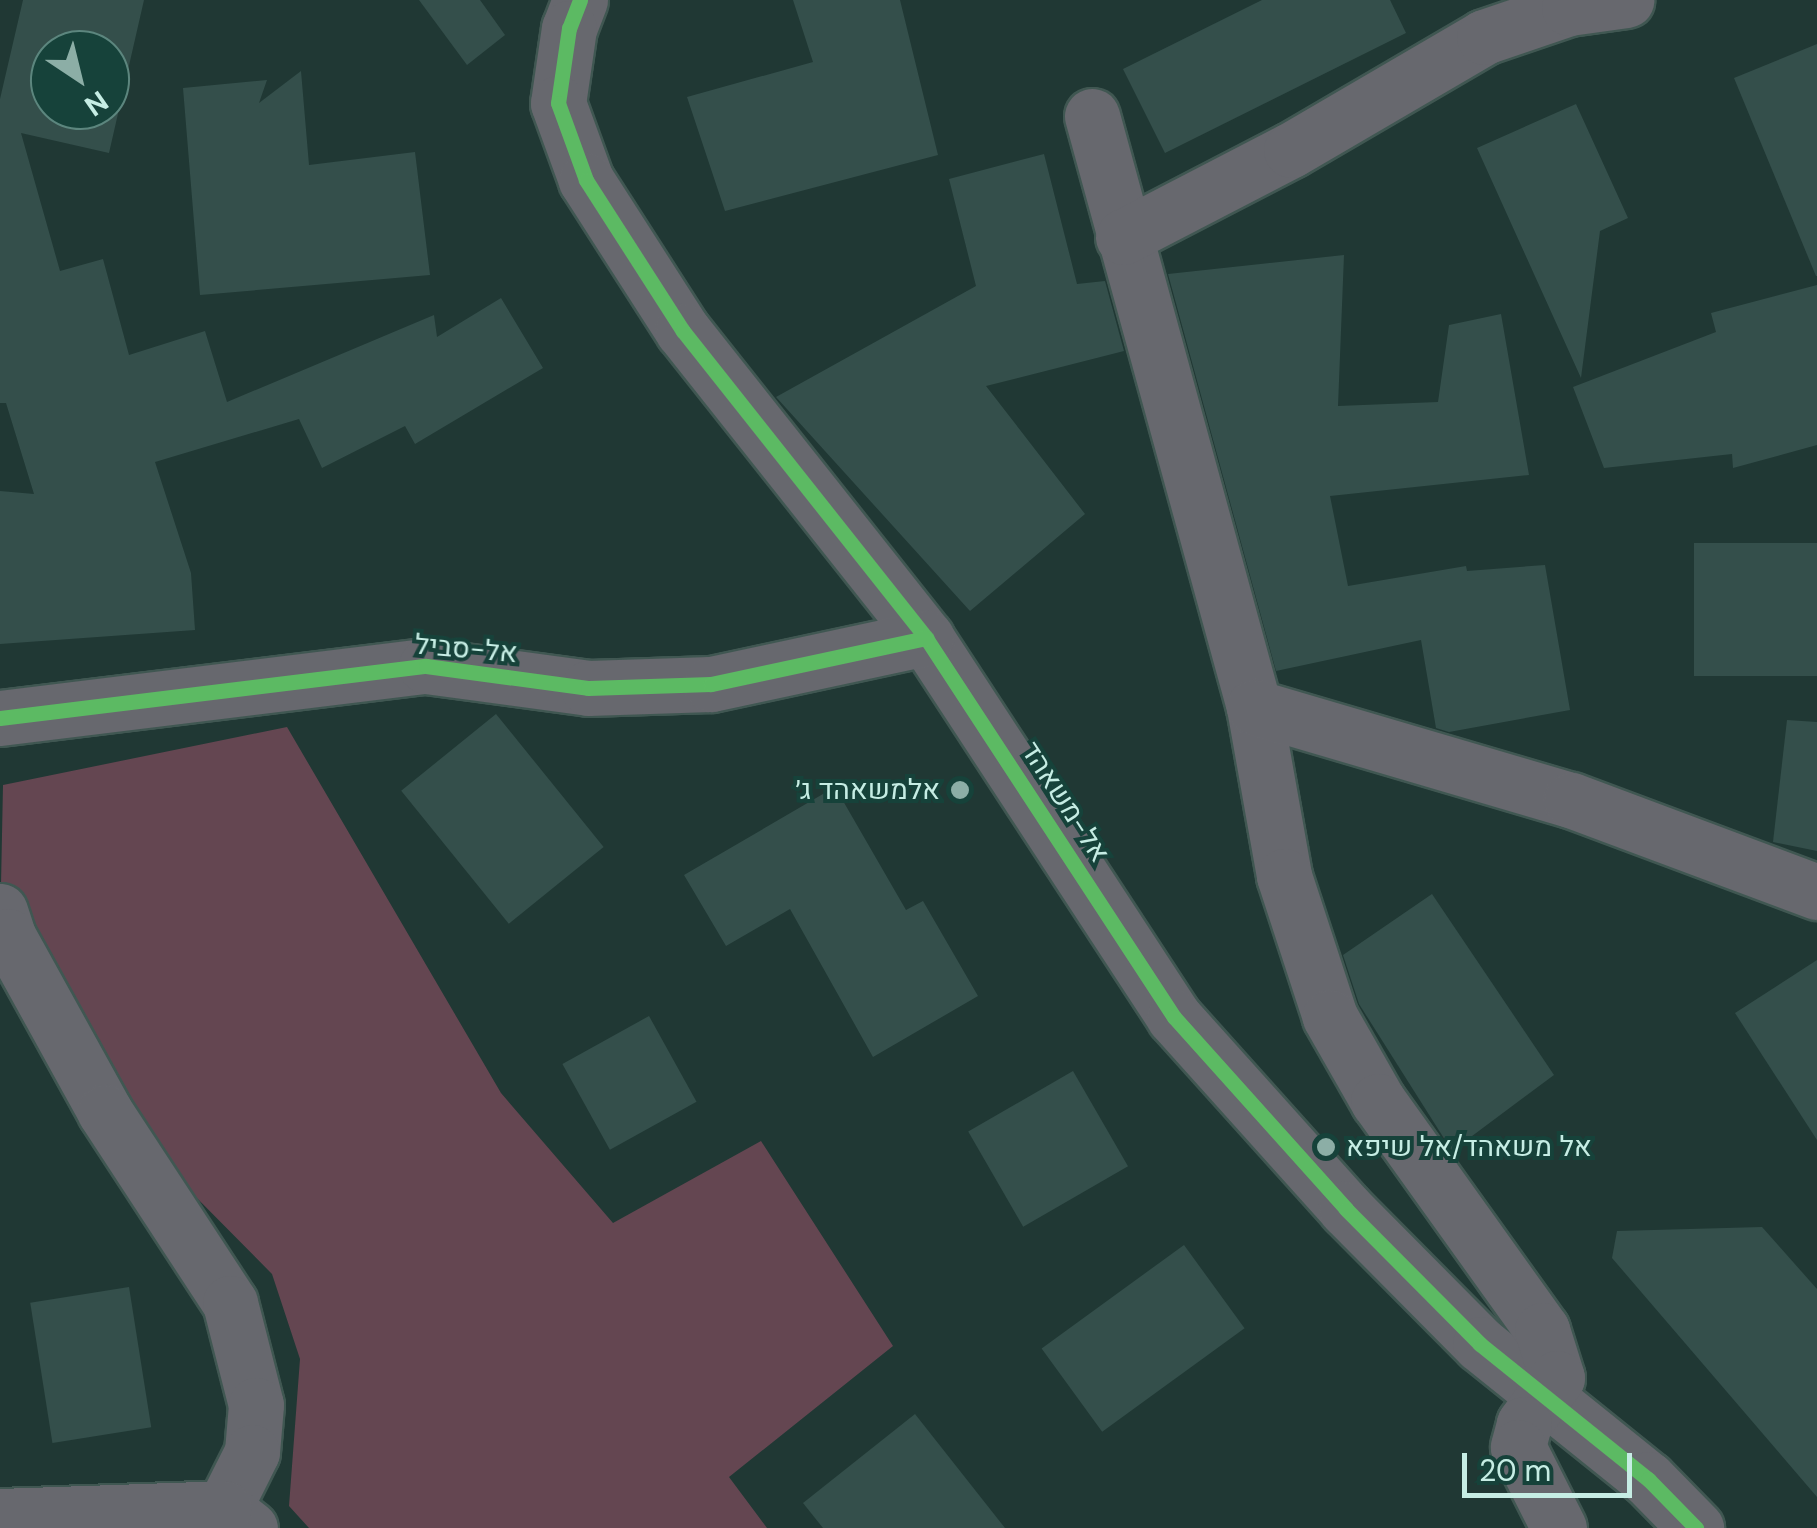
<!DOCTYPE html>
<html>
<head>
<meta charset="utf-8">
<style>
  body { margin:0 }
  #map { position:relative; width:1817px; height:1528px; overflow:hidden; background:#203834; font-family:"DM Sans",Heebo,sans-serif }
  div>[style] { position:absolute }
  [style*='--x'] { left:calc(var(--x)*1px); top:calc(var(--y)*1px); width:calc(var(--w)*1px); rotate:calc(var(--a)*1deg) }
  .green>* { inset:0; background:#644651 }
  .building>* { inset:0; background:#344f4b; transform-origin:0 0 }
  .roads { filter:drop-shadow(2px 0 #405752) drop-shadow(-2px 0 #405752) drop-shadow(0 2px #405752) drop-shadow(0 -2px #405752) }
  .minor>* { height:55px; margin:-27.5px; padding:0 27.5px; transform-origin:27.5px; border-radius:27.5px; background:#67686e }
  .cycleway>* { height:15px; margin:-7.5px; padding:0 7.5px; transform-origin:7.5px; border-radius:7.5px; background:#5cba63 }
  .dots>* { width:28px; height:28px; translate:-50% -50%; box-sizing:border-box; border:5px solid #16423a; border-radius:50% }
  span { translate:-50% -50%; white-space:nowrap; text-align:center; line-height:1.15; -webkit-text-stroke:8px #16423a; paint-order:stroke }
  .street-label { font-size:28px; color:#c6ede4 }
  .poi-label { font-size:28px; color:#c6ede4 }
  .right { translate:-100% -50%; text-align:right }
  .left { translate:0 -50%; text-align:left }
  .north { position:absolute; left:30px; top:30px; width:100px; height:100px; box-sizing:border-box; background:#16423a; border:2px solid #5c867e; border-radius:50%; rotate:145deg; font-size:28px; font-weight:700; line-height:40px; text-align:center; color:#c6ede4 }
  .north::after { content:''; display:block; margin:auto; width:35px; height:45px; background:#8caea6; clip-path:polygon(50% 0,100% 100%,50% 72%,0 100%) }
  .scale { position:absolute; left:1462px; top:1453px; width:170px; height:45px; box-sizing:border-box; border:5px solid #c6ede4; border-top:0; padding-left:12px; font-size:30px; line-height:35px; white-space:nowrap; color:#c6ede4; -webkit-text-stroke:8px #16423a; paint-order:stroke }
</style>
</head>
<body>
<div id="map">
  <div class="green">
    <div style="clip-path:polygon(287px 727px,501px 1093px,613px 1223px,761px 1141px,893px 1346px,729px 1477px,767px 1528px,309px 1528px,289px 1506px,300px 1359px,272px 1274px,178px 1179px,0 934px,3px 785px)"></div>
  </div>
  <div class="building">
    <div style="clip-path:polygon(evenodd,23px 0,144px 0,109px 153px,21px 133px,60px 271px,103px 259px,129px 355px,205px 331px,227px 402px,434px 315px,437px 337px,501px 298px,543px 368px,415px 444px,405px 426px,322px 468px,299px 419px,155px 462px,191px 573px,195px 630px,0 644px,0 491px,34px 494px,6px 403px,0 403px,0 99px,23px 0,50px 50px,110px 50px,110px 110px,50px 110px,50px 50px)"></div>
    <div style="clip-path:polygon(419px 0,480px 0,505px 35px,467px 65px)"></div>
    <div style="clip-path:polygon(793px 0,900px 0,938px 155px,725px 211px,687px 97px,813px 62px)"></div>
    <div style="clip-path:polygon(1262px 0,1390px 0,1406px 33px,1165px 153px,1123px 69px)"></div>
    <div style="clip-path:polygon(1817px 44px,1817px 276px,1816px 276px,1734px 78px)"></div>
    <div style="clip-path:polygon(301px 71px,309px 165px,415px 152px,430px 275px,200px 295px,183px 88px,267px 80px,259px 103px)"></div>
    <div style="clip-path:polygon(1576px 104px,1628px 218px,1600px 231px,1581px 378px,1477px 148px)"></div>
    <div style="clip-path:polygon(1044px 154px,1077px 284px,1105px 281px,1124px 351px,986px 386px,1085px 514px,970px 611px,776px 397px,976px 286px,949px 179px)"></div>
    <div style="clip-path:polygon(1344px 255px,1338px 406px,1438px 402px,1449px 325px,1501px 314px,1529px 475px,1330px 496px,1348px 586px,1466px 566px,1467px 571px,1545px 565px,1570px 710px,1449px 732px,1436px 728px,1421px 640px,1276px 671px,1168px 274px)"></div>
    <div style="clip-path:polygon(1817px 285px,1817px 445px,1733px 468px,1732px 454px,1604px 468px,1573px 387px,1716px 332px,1711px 313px)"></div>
    <div style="left:1817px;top:543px;width:133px;height:123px;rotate:90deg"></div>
    <div style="left:496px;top:714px;width:171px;height:122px;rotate:51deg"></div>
    <div style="clip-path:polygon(1787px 720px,1817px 722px,1817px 851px,1773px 842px)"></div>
    <div style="clip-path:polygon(835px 787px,906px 910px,923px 901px,978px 996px,873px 1057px,790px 909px,726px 946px,684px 875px)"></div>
    <div style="clip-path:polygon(1432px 894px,1554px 1075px,1452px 1151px,1359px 1004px,1343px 955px)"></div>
    <div style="clip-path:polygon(1817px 960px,1817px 1140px,1735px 1013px)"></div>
    <div style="left:649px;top:1016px;width:98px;height:99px;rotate:61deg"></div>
    <div style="left:1073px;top:1071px;width:110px;height:121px;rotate:60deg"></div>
    <div style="clip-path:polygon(1762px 1227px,1817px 1289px,1817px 1497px,1612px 1258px,1617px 1231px)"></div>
    <div style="left:1184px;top:1245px;width:103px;height:176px;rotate:54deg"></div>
    <div style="left:129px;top:1287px;width:142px;height:100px;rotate:81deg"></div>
    <div style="clip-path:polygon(915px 1414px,1005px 1528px,823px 1528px,803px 1503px)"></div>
  </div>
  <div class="roads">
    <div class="minor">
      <div style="--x:580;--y:0;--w:30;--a:111"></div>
      <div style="--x:569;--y:28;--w:76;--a:98.3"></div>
      <div style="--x:558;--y:103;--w:82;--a:70"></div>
      <div style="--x:586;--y:180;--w:179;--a:57.3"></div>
      <div style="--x:683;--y:331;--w:392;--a:51.6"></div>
      <div style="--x:926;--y:638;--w:453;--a:56.8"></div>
      <div style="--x:1174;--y:1017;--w:258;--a:48.1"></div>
      <div style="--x:1346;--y:1209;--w:190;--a:45.2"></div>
      <div style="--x:1480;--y:1344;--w:216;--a:38.8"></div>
      <div style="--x:1648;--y:1479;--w:69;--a:45.6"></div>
      <div style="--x:1092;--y:116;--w:613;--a:74.67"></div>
      <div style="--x:1254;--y:707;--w:172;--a:79.9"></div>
      <div style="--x:1284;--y:876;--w:148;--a:71.9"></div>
      <div style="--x:1330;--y:1017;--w:97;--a:60.3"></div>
      <div style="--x:1378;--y:1101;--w:282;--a:54.4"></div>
      <div style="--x:1542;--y:1330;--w:50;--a:72.6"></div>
      <div style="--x:1557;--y:1378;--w:57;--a:125.7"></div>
      <div style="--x:1524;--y:1424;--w:24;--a:105"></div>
      <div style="--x:1518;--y:1447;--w:91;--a:63.2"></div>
      <div style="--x:1123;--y:237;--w:189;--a:-27.4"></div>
      <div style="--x:1291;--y:150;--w:224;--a:-30.3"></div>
      <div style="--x:1484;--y:37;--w:90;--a:-18.8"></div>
      <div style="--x:1569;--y:8;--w:58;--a:-8"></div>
      <div style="--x:1254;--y:707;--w:330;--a:16.4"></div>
      <div style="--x:1571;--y:800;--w:263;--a:20.5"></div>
      <div style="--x:0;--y:718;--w:429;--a:-7"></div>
      <div style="--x:426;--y:666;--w:163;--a:7.7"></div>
      <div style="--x:588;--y:688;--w:123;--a:-1.9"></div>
      <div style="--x:711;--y:684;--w:220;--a:-12.1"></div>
      <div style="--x:0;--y:911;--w:26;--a:72"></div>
      <div style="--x:8;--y:936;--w:201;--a:61.1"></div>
      <div style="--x:105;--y:1112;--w:228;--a:56.8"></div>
      <div style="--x:230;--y:1303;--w:105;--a:75.7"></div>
      <div style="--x:256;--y:1405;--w:47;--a:94.9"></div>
      <div style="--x:252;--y:1452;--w:63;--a:116.6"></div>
      <div style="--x:224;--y:1508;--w:33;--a:38"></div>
      <div style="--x:0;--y:1516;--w:224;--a:-2"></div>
    </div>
  </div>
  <div class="cycleway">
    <div style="--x:580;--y:0;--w:30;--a:111"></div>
    <div style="--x:569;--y:28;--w:76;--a:98.3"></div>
    <div style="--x:558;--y:103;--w:82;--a:70"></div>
    <div style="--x:586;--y:180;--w:179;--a:57.3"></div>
    <div style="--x:683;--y:331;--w:392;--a:51.6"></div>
    <div style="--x:926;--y:638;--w:453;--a:56.8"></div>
    <div style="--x:1174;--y:1017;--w:258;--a:48.1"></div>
    <div style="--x:1346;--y:1209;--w:190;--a:45.2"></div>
    <div style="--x:1480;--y:1344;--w:216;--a:38.8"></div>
    <div style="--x:1648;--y:1479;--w:69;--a:45.6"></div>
    <div style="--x:0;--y:718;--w:429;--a:-7"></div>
    <div style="--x:426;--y:666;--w:163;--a:7.7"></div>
    <div style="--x:588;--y:688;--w:123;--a:-1.9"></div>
    <div style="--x:711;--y:684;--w:220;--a:-12.1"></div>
  </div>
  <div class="dots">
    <div style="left:960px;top:790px;background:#8caea6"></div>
    <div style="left:1326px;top:1147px;background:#8caea6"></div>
  </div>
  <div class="street-label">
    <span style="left:466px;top:649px;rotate:5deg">אל-סביל</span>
    <span style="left:1065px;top:802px;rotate:57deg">אל-משאהד</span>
  </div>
  <div class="poi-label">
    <span class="right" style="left:940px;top:790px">אלמשאהד ג׳</span>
    <span class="left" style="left:1346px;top:1147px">אל משאהד/אל שיפא</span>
  </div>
  <div class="north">N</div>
  <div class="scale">20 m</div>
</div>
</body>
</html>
